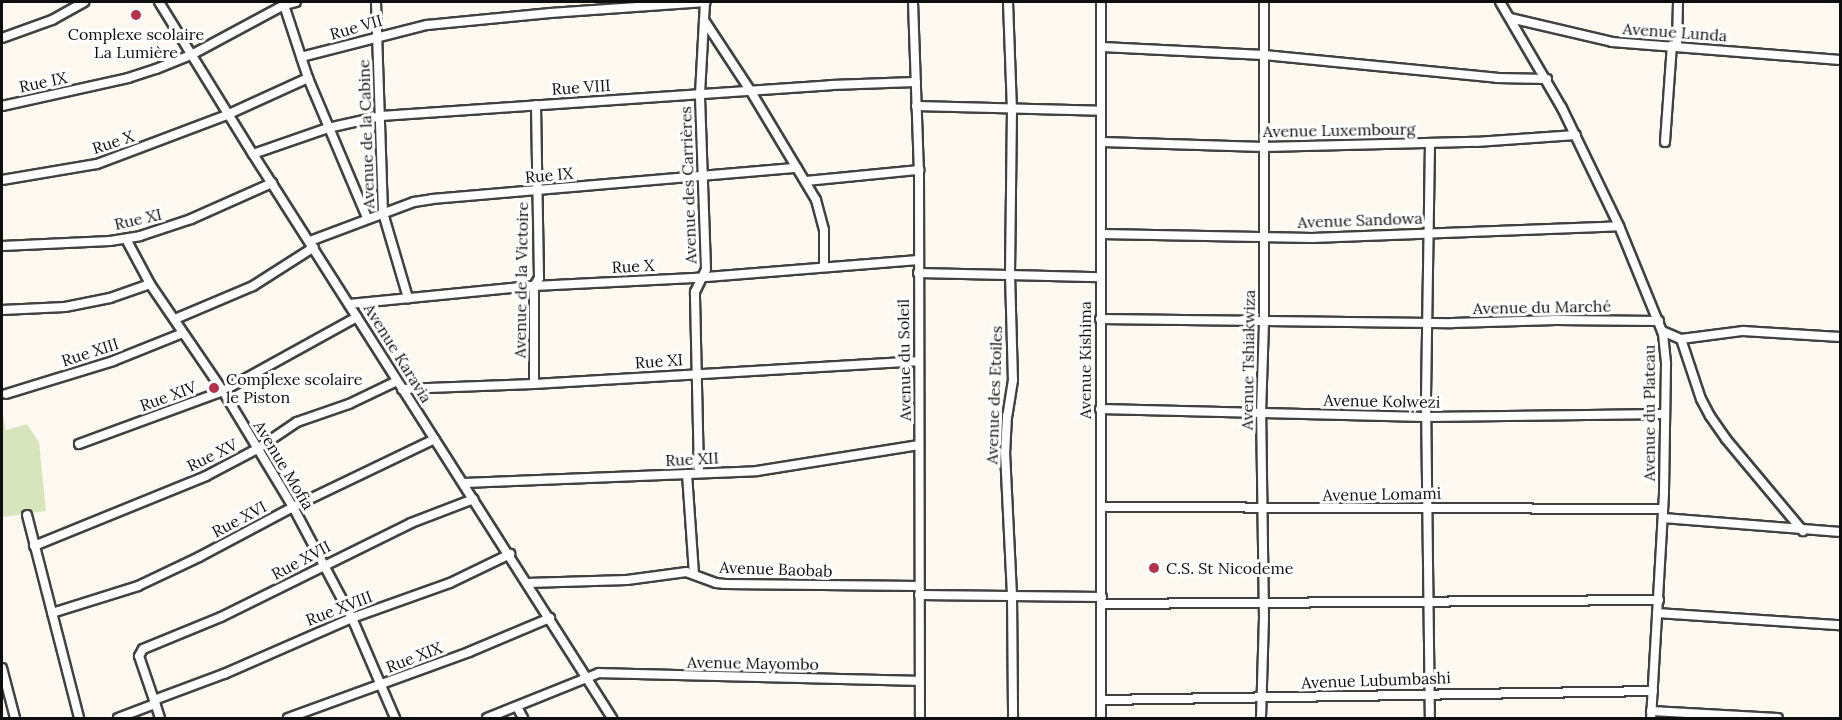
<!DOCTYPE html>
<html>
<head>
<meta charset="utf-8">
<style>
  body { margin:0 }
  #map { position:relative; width:1842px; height:720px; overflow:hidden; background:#fef9f0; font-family:Lora,serif }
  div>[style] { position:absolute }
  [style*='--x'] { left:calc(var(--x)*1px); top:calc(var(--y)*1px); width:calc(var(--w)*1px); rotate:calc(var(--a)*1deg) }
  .green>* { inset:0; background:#d8e5bc }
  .roads { filter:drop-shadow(2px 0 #414141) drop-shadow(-2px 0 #414141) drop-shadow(0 2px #414141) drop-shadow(0 -2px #414141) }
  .minor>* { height:8px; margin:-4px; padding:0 4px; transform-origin:4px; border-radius:4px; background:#fff }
  .dots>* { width:16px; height:16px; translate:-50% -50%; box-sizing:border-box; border:3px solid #fff; border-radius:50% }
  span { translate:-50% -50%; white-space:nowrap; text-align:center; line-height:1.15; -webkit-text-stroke:6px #fff; paint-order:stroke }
  .street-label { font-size:16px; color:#0e0e0e }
  .poi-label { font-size:16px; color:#0e0e0e }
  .left { translate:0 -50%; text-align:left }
  .frame { position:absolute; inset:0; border:3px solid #0e0e0e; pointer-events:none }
</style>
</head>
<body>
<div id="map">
  <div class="green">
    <div style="clip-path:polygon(2px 411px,6px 430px,27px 424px,39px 442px,46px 511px,2px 517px)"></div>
  </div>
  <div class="roads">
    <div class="minor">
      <div style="--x:159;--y:2;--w:179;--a:58.3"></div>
      <div style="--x:253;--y:154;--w:669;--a:57.52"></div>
      <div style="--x:283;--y:2;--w:80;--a:71.8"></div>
      <div style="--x:308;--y:78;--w:152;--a:67.1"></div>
      <div style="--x:376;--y:2;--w:211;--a:88.1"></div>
      <div style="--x:383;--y:213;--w:89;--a:73.6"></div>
      <div style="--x:913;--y:2;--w:168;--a:88"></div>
      <div style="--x:919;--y:170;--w:548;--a:89.9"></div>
      <div style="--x:1008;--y:2;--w:107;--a:87.9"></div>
      <div style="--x:1012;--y:109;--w:165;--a:90.7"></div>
      <div style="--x:1010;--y:274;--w:106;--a:88.4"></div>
      <div style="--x:1013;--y:380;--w:36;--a:99"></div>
      <div style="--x:1007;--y:416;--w:36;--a:93"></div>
      <div style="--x:1005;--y:452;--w:143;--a:87.2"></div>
      <div style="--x:1012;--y:595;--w:123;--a:89.5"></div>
      <div style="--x:1500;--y:2;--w:123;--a:59.7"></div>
      <div style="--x:1562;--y:108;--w:131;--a:64.2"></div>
      <div style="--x:1619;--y:226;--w:117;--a:67.8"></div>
      <div style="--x:1663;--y:334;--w:30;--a:84"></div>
      <div style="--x:1666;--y:364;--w:130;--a:90.9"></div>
      <div style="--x:1664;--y:494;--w:224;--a:93.3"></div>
      <div style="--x:1510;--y:18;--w:105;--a:13.2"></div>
      <div style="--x:1612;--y:42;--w:229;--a:4.5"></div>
      <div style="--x:704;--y:20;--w:84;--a:56.7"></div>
      <div style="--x:750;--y:90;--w:128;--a:59"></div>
      <div style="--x:816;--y:200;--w:31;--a:75"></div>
      <div style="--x:824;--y:230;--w:37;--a:90"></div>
      <div style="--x:2;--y:38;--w:53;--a:-19.8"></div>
      <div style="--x:52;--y:20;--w:37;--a:-29"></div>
      <div style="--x:1677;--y:46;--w:44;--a:-88.7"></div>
      <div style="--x:1102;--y:47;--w:162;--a:2.8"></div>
      <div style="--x:1264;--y:55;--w:234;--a:5.6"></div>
      <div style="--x:1497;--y:78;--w:50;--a:1.1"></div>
      <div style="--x:301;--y:57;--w:130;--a:-14.3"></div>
      <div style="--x:427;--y:25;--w:124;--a:-5.6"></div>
      <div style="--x:550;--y:13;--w:156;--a:-4"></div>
      <div style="--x:2;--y:106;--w:129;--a:-12.5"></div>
      <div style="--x:128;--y:78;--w:29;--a:-18"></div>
      <div style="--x:156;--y:69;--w:40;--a:-22"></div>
      <div style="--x:193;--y:54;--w:103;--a:-28.3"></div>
      <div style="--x:284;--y:5;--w:12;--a:-14"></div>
      <div style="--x:916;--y:106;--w:185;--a:1.5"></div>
      <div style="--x:1102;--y:142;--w:162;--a:1.8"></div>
      <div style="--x:1264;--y:147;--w:212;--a:-1.4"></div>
      <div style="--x:1476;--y:142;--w:100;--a:-4"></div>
      <div style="--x:1665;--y:142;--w:97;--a:-85.9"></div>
      <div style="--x:1430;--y:143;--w:256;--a:90.9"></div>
      <div style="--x:1426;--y:399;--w:319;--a:89.3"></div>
      <div style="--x:253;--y:154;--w:79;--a:-19.1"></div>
      <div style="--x:328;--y:128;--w:54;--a:-12.8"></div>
      <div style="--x:381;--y:116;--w:451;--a:-3.9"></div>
      <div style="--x:831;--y:85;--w:85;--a:-2"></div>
      <div style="--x:2;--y:180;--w:96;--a:-9.6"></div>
      <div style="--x:97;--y:164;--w:141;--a:-20.7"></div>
      <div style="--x:229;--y:114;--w:87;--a:-24.5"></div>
      <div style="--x:806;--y:181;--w:114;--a:-5.6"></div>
      <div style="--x:1101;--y:234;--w:211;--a:1.1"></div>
      <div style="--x:1312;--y:238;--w:307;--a:-2.2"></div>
      <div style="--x:126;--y:239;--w:51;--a:61.9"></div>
      <div style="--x:150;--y:284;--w:130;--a:55.7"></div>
      <div style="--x:223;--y:391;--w:135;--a:58.9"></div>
      <div style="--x:293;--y:507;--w:126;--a:62"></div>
      <div style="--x:352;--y:618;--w:109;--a:66.7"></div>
      <div style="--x:310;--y:241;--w:111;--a:-20.6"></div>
      <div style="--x:414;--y:202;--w:18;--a:-9"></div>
      <div style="--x:432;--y:199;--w:366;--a:-4.9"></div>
      <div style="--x:2;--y:246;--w:108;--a:-2.7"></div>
      <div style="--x:110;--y:241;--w:30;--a:-9"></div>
      <div style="--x:140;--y:236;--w:54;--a:-18.4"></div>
      <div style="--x:191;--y:219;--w:89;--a:-24"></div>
      <div style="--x:918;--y:273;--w:182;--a:1.3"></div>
      <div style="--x:349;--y:304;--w:186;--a:-5.6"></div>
      <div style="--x:534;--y:286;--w:160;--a:-2.9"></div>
      <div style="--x:694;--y:278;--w:225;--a:-4.6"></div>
      <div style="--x:2;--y:310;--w:63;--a:-2.7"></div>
      <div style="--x:65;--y:307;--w:46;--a:-11.3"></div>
      <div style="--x:110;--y:298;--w:42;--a:-19.3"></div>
      <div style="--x:175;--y:319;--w:85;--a:-22.9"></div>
      <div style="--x:253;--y:286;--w:72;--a:-32.6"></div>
      <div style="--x:1100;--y:319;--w:352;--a:0.7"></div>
      <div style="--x:1452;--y:323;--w:104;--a:-1.7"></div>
      <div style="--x:1556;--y:320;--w:103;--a:0.6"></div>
      <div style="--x:1662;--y:331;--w:21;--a:23"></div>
      <div style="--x:1681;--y:339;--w:63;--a:-7.4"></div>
      <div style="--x:1743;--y:331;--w:97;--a:3.5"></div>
      <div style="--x:1681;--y:339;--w:63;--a:71.6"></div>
      <div style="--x:1701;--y:399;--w:19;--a:62"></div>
      <div style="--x:1710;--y:416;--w:28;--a:55"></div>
      <div style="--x:1726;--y:439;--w:120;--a:50.1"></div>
      <div style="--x:534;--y:384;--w:98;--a:-90"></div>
      <div style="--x:534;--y:286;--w:9;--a:-58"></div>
      <div style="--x:539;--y:278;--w:173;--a:-91"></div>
      <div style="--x:402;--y:389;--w:132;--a:-2.2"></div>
      <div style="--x:534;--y:384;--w:385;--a:-3.4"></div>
      <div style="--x:6;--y:394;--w:112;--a:-17.1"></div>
      <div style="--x:113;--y:361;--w:75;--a:-21.8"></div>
      <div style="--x:1100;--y:409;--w:326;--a:1.4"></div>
      <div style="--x:1426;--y:417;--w:238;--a:-0.7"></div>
      <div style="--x:79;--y:444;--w:153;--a:-20.2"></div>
      <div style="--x:223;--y:391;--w:153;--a:-28.9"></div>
      <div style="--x:699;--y:473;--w:181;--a:-91.3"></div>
      <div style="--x:695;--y:292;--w:25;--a:-64"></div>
      <div style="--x:706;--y:269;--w:175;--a:-92"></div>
      <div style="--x:700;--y:94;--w:92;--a:-86.9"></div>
      <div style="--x:687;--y:474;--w:100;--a:86"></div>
      <div style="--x:464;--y:483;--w:293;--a:-2.3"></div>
      <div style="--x:757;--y:471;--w:164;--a:-9.1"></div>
      <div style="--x:1101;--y:507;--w:562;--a:0.2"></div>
      <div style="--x:27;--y:515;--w:210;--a:75.6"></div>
      <div style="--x:1663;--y:518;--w:178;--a:4.5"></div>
      <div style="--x:34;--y:546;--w:186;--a:-22.1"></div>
      <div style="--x:206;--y:476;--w:58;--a:-27.9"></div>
      <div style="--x:257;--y:449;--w:48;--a:-34"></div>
      <div style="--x:297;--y:422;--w:55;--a:-19.1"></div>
      <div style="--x:349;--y:404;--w:53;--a:-25.6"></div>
      <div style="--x:527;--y:583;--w:100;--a:-1.7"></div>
      <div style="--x:627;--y:580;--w:60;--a:-7.7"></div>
      <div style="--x:686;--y:572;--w:32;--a:20"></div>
      <div style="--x:716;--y:583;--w:9;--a:6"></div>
      <div style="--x:725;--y:584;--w:194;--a:0.6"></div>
      <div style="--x:919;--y:595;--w:183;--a:0.6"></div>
      <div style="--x:1101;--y:604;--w:558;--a:-0.41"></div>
      <div style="--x:52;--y:613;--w:90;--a:-17.4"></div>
      <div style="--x:138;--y:586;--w:68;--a:-25.4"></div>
      <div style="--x:199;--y:557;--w:106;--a:-28"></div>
      <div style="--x:293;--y:507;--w:157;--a:-25.6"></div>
      <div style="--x:1657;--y:613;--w:183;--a:3.8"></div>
      <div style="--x:2;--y:668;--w:52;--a:75.4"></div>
      <div style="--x:154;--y:700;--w:46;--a:-108.8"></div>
      <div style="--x:139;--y:656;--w:8;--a:-60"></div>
      <div style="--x:143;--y:649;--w:84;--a:-22.3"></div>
      <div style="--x:221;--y:617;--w:212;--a:-26.3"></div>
      <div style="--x:411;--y:523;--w:67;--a:-20.9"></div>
      <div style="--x:1101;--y:700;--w:552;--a:-0.93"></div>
      <div style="--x:517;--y:707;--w:13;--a:61"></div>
      <div style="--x:1651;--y:711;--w:127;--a:3.2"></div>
      <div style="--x:118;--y:718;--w:40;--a:-21"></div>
      <div style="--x:160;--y:718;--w:19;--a:-108"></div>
      <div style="--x:154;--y:700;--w:75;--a:-20.4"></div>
      <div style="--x:224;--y:674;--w:140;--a:-23.6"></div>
      <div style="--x:352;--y:618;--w:104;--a:-19.7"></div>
      <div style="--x:450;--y:583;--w:67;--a:-25.8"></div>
      <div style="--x:288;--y:718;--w:193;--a:-20"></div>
      <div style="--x:469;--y:652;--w:88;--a:-22.8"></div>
      <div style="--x:487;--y:718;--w:121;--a:-21.9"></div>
      <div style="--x:599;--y:673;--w:320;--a:1.4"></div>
      <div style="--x:1101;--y:718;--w:716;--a:-90"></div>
      <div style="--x:1261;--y:718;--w:99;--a:-88.3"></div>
      <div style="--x:1264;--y:619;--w:206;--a:-90.8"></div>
      <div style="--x:1261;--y:413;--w:91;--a:-88.1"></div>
      <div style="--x:1264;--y:322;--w:320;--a:-90"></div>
    </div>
  </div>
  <div class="dots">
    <div style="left:136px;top:15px;background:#b2324b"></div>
    <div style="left:214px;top:388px;background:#b2324b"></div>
    <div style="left:1154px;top:568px;background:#b2324b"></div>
  </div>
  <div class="street-label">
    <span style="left:356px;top:27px;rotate:-16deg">Rue VII</span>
    <span style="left:1675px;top:32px;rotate:4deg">Avenue Lunda</span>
    <span style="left:43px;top:82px;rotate:-12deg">Rue IX</span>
    <span style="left:581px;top:87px;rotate:-4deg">Rue VIII</span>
    <span style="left:1339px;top:130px;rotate:-1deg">Avenue Luxembourg</span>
    <span style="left:366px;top:134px;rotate:-92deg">Avenue de la Cabine</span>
    <span style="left:113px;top:142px;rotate:-18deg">Rue X</span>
    <span style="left:549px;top:175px;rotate:-5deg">Rue IX</span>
    <span style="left:688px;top:185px;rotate:-92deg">Avenue des Carrières</span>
    <span style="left:138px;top:219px;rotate:-13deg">Rue XI</span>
    <span style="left:1360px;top:220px;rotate:-2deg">Avenue Sandowa</span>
    <span style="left:633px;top:266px;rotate:-3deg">Rue X</span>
    <span style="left:521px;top:280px;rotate:-89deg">Avenue de la Victoire</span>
    <span style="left:1542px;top:307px;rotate:-1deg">Avenue du Marché</span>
    <span style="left:90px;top:352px;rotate:-18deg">Rue XIII</span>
    <span style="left:398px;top:353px;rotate:58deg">Avenue Karavia</span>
    <span style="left:904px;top:360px;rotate:-91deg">Avenue du Soleil</span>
    <span style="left:1085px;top:360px;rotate:-90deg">Avenue Kishima</span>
    <span style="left:1248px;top:360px;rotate:-89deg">Avenue Tshiakwiza</span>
    <span style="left:659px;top:361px;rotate:-4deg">Rue XI</span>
    <span style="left:994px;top:395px;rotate:-88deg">Avenue des Etoiles</span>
    <span style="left:168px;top:396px;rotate:-20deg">Rue XIV</span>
    <span style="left:1382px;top:401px;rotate:1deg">Avenue Kolwezi</span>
    <span style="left:1649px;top:413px;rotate:-90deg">Avenue du Plateau</span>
    <span style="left:212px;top:455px;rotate:-26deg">Rue XV</span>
    <span style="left:692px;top:459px;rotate:-3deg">Rue XII</span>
    <span style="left:284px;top:465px;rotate:59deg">Avenue Mofia</span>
    <span style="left:1382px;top:494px;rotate:-1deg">Avenue Lomami</span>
    <span style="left:239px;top:519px;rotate:-28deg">Rue XVI</span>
    <span style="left:301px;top:560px;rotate:-28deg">Rue XVII</span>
    <span style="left:776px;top:569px;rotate:2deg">Avenue Baobab</span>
    <span style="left:339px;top:608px;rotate:-21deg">Rue XVIII</span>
    <span style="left:414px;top:657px;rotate:-21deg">Rue XIX</span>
    <span style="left:753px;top:663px;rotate:1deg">Avenue Mayombo</span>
    <span style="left:1376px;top:680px;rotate:-2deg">Avenue Lubumbashi</span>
  </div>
  <div class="poi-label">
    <span style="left:136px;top:43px">Complexe scolaire<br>La Lumière</span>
    <span class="left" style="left:226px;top:388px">Complexe scolaire<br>le Piston</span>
    <span class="left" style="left:1166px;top:568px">C.S. St Nicodeme</span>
  </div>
  <div class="frame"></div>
</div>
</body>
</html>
